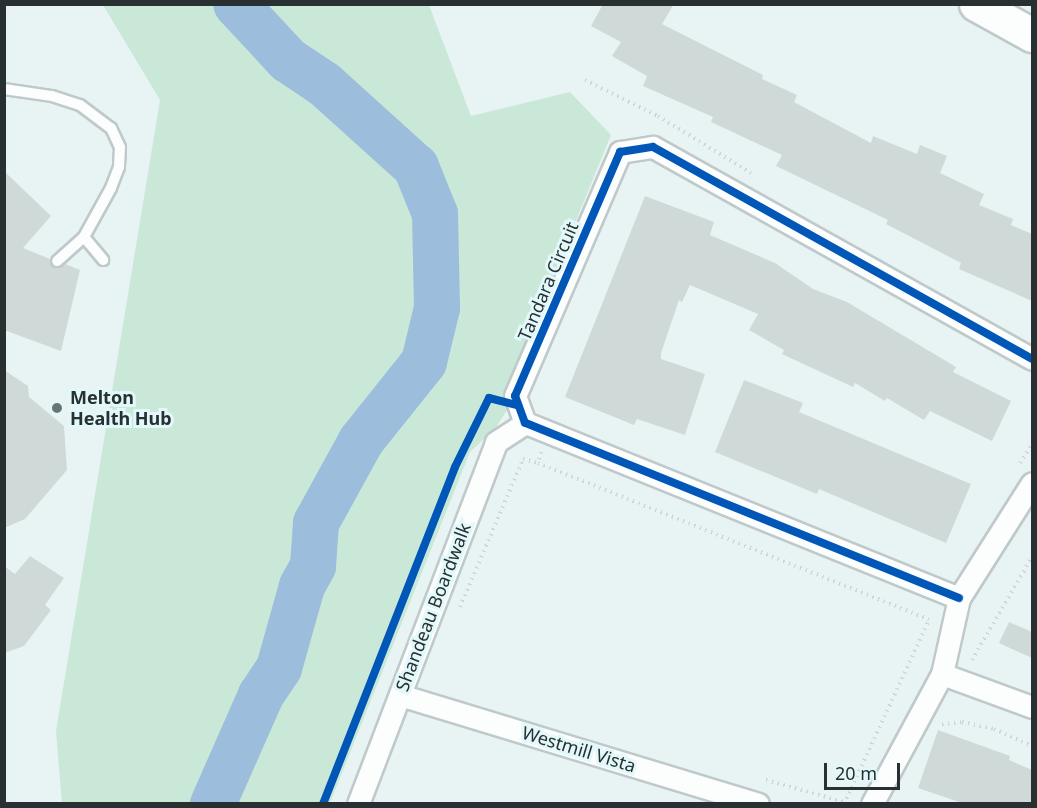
<!DOCTYPE html>
<html>
<head>
<meta charset="utf-8">
<style>
  body { margin:0 }
  #map { position:relative; width:1037px; height:808px; overflow:hidden; background:#e8f4f4; font-family:"Noto Sans",sans-serif }
  div>[style] { position:absolute }
  [style*='--x'] { left:calc(var(--x)*1px); top:calc(var(--y)*1px); width:calc(var(--w)*1px); rotate:calc(var(--a)*1deg) }
  .green>* { inset:0; background:#cae8d8 }
  .river>* { height:46px; margin:-23px; padding:0 23px; transform-origin:23px; border-radius:23px; background:#9cbddc }
  .building>* { inset:0; background:#cfd9d8 }
  .path>* { height:4px; margin-top:-2px; transform-origin:0; background:repeating-linear-gradient(90deg,#d1d5d5 0 1.5px,transparent 0 6px) }
  .roads { filter:drop-shadow(2px 0 #c0c9ca) drop-shadow(-2px 0 #c0c9ca) drop-shadow(0 2px #c0c9ca) drop-shadow(0 -2px #c0c9ca) }
  .service>* { height:10px; margin:-5px; padding:0 5px; transform-origin:5px; border-radius:5px; background:#fcfdfd }
  .minor>* { height:21px; margin:-10.5px; padding:0 10.5px; transform-origin:10.5px; border-radius:10.5px; background:#fcfdfd }
  .motorway>* { height:33px; margin:-16.5px; padding:0 16.5px; transform-origin:16.5px; border-radius:16.5px; background:#fcfdfd }
  .cycleway>* { height:8px; margin:-4px; padding:0 4px; transform-origin:4px; border-radius:4px; background:#0057b8 }
  .dots>* { width:16px; height:16px; translate:-50% -50%; box-sizing:border-box; border:3px solid #e2f8fa; border-radius:50% }
  span { translate:-50% -50%; white-space:nowrap; text-align:center; line-height:1.15; -webkit-text-stroke:6px #e2f8fa; paint-order:stroke }
  .street-label { font-size:18px; color:#283031 }
  .poi-label { font-size:18px; color:#283031; font-weight:700 }
  .left { translate:0 -50%; text-align:left }
  .frame { position:absolute; inset:0; border:6px solid #283031; pointer-events:none }
  .scale { position:absolute; left:824px; top:763px; width:76px; height:27px; box-sizing:border-box; border:3px solid #283031; border-top:0; padding-left:8px; font-size:18px; line-height:21px; white-space:nowrap; color:#283031; -webkit-text-stroke:4px #e2f8fa; paint-order:stroke }
</style>
</head>
<body>
<div id="map">
  <div class="green">
    <div style="clip-path:polygon(103px 5px,429px 5px,471px 116px,570px 92px,611px 135px,511px 380px,510px 405px,495px 429px,470px 452px,330px 803px,62px 804px,56px 731px,160px 100px)"></div>
  </div>
  <div class="river">
    <div style="--x:213;--y:804;--w:119;--a:-66.2"></div>
    <div style="--x:261;--y:695;--w:32;--a:-56"></div>
    <div style="--x:279;--y:668;--w:85;--a:-74.3"></div>
    <div style="--x:302;--y:586;--w:23;--a:-61"></div>
    <div style="--x:313;--y:566;--w:43;--a:-86"></div>
    <div style="--x:316;--y:523;--w:94;--a:-61.2"></div>
    <div style="--x:361;--y:441;--w:101;--a:-51.4"></div>
    <div style="--x:424;--y:362;--w:56;--a:-76.5"></div>
    <div style="--x:437;--y:308;--w:94;--a:-91.2"></div>
    <div style="--x:435;--y:214;--w:51;--a:-112"></div>
    <div style="--x:416;--y:167;--w:124;--a:-137.9"></div>
    <div style="--x:324;--y:84;--w:43;--a:-146.3"></div>
    <div style="--x:288;--y:60;--w:76;--a:-132.9"></div>
  </div>
  <div class="building">
    <div style="clip-path:polygon(603px 4px,674px 4px,662px 24px,763px 75px,762px 79px,797px 95px,794px 102px,871px 143px,873px 136px,917px 154px,920px 145px,947px 156px,940px 173px,984px 194px,979px 205px,1013px 219px,1011px 225px,1032px 234px,1032px 301px,959px 269px,961px 263px,886px 224px,888px 220px,776px 166px,782px 155px,711px 122px,713px 117px,643px 86px,647px 76px,612px 56px,621px 42px,591px 26px)"></div>
    <div style="clip-path:polygon(4px 171px,51px 216px,23px 248px,50px 259px,54px 268px,65px 264px,80px 270px,61px 351px,4px 330px)"></div>
    <div style="clip-path:polygon(645px 196px,714px 222px,710px 235px,775px 263px,813px 289px,847px 302px,956px 367px,953px 372px,1011px 401px,992px 441px,930px 411px,924px 420px,887px 398px,885px 401px,855px 383px,853px 387px,782px 354px,784px 350px,749px 330px,758px 314px,690px 285px,682px 302px,679px 300px,661px 353px,661px 359px,705px 374px,685px 435px,637px 419px,634px 425px,565px 397px)"></div>
    <div style="clip-path:polygon(4px 370px,28px 386px,29px 397px,64px 426px,67px 470px,25px 519px,4px 528px)"></div>
    <div style="clip-path:polygon(744px 380px,803px 403px,799px 412px,971px 484px,946px 543px,819px 489px,817px 494px,715px 452px)"></div>
    <div style="clip-path:polygon(30px 556px,64px 578px,45px 605px,51px 610px,24px 646px,4px 653px,4px 566px,15px 574px)"></div>
    <div style="clip-path:polygon(1009px 622px,1032px 632px,1032px 658px,999px 643px)"></div>
    <div style="clip-path:polygon(938px 730px,1010px 756px,1009px 760px,1032px 770px,1032px 804px,965px 804px,918px 788px)"></div>
  </div>
  <div class="path">
    <div style="--x:585;--y:80;--w:81;--a:26.3"></div>
    <div style="--x:658;--y:116;--w:109;--a:31.5"></div>
    <div style="--x:541;--y:452;--w:11;--a:105"></div>
    <div style="--x:538;--y:463;--w:421;--a:21.8"></div>
    <div style="--x:1020;--y:463;--w:22;--a:-58"></div>
    <div style="--x:460;--y:607;--w:161;--a:-66.9"></div>
    <div style="--x:523;--y:459;--w:16;--a:15"></div>
    <div style="--x:972;--y:660;--w:119;--a:-59.8"></div>
    <div style="--x:942;--y:724;--w:20;--a:-6"></div>
    <div style="--x:962;--y:722;--w:33;--a:12"></div>
    <div style="--x:994;--y:729;--w:42;--a:24.1"></div>
    <div style="--x:766;--y:780;--w:82;--a:15.6"></div>
    <div style="--x:844;--y:804;--w:203;--a:-65.2"></div>
  </div>
  <div class="roads">
    <div class="service">
      <div style="--x:4;--y:89;--w:49;--a:8.3"></div>
      <div style="--x:52;--y:96;--w:29;--a:18"></div>
      <div style="--x:80;--y:105;--w:39;--a:37"></div>
      <div style="--x:111;--y:128;--w:21;--a:65"></div>
      <div style="--x:120;--y:147;--w:20;--a:93"></div>
      <div style="--x:119;--y:167;--w:22;--a:111"></div>
      <div style="--x:111;--y:188;--w:56;--a:118.9"></div>
      <div style="--x:84;--y:237;--w:36;--a:138"></div>
      <div style="--x:84;--y:237;--w:30;--a:50"></div>
    </div>
    <div class="minor">
      <div style="--x:959;--y:598;--w:468;--a:-158"></div>
      <div style="--x:525;--y:423;--w:29;--a:-110"></div>
      <div style="--x:515;--y:396;--w:266;--a:-66.7"></div>
      <div style="--x:620;--y:152;--w:33;--a:-9"></div>
      <div style="--x:653;--y:147;--w:434;--a:29.2"></div>
      <div style="--x:942;--y:674;--w:96;--a:20.1"></div>
      <div style="--x:400;--y:695;--w:374;--a:16.9"></div>
      <div style="--x:358;--y:804;--w:387;--a:-69.1"></div>
      <div style="--x:496;--y:442;--w:35;--a:-33"></div>
      <div style="--x:872;--y:804;--w:148;--a:-61.7"></div>
      <div style="--x:942;--y:674;--w:78;--a:-77.4"></div>
      <div style="--x:959;--y:598;--w:136;--a:-57.6"></div>
    </div>
    <div class="motorway">
      <div style="--x:976;--y:4;--w:64;--a:29"></div>
    </div>
  </div>
  <div class="cycleway">
    <div style="--x:959;--y:598;--w:468;--a:-158"></div>
    <div style="--x:525;--y:423;--w:29;--a:-110"></div>
    <div style="--x:515;--y:396;--w:266;--a:-66.7"></div>
    <div style="--x:620;--y:152;--w:33;--a:-9"></div>
    <div style="--x:653;--y:147;--w:434;--a:29.2"></div>
    <div style="--x:323;--y:804;--w:362;--a:-68.6"></div>
    <div style="--x:455;--y:467;--w:77;--a:-63.8"></div>
    <div style="--x:489;--y:398;--w:30;--a:14"></div>
  </div>
  <div class="dots">
    <div style="left:57px;top:408px;background:#6b7575"></div>
  </div>
  <div class="street-label">
    <span style="left:548px;top:281px;rotate:-67deg">Tandara Circuit</span>
    <span style="left:433px;top:607px;rotate:-69deg">Shandeau Boardwalk</span>
    <span style="left:579px;top:749px;rotate:17deg">Westmill Vista</span>
  </div>
  <div class="poi-label">
    <span class="left" style="left:70px;top:408px">Melton<br>Health Hub</span>
  </div>
  <div class="frame"></div>
  <div class="scale">20 m</div>
</div>
</body>
</html>
